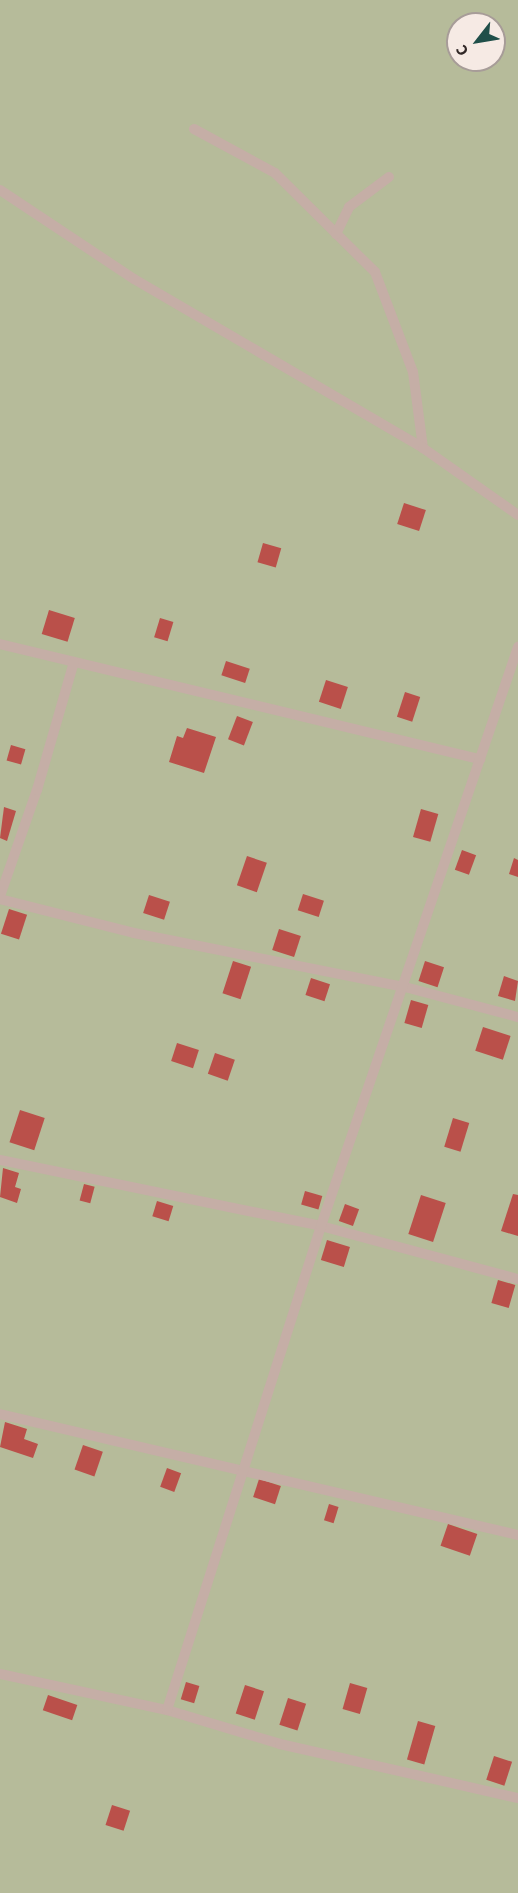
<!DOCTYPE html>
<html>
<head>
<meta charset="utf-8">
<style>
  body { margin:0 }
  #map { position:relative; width:518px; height:1893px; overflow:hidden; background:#eee0d8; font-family:"Source Sans 3",sans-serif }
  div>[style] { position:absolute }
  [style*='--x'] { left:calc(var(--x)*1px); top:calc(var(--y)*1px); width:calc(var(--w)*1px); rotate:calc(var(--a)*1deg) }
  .green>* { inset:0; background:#b6bb9a }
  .building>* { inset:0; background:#ba504a; transform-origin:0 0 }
  .service>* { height:10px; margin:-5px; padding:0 5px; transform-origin:5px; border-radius:5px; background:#c5aea6 }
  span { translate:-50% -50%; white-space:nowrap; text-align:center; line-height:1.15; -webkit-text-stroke:6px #f6eae4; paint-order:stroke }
  .north { position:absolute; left:446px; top:12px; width:60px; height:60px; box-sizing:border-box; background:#f6eae4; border:2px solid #a79c98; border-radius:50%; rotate:239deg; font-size:16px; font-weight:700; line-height:24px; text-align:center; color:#312726 }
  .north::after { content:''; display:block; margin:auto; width:21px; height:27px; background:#204f49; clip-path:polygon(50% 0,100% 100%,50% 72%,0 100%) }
</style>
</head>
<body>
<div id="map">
  <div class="green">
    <div style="clip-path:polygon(evenodd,0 0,518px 0,518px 1893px,0 1893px,0 0,458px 24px,494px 24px,494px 60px,458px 60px,458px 24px)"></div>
  </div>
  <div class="building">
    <div style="left:404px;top:503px;width:23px;height:22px;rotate:18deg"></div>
    <div style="left:263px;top:543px;width:19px;height:20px;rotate:16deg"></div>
    <div style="left:49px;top:610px;width:27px;height:25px;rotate:17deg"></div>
    <div style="left:160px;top:618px;width:14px;height:20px;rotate:17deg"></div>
    <div style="left:226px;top:661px;width:25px;height:15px;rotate:18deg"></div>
    <div style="left:326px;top:680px;width:23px;height:23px;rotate:18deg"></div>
    <div style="left:405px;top:692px;width:16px;height:26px;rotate:18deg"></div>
    <div style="left:237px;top:716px;width:17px;height:25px;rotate:21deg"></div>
    <div style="clip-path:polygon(187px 728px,216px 737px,204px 773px,169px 762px,177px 736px,183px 738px)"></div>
    <div style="left:11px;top:745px;width:15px;height:16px;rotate:16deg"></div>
    <div style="clip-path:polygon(4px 807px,16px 811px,7px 841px,0 838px)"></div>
    <div style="left:421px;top:809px;width:18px;height:29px;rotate:16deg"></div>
    <div style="left:462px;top:850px;width:15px;height:21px;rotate:20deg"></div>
    <div style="left:247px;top:856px;width:21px;height:31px;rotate:19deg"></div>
    <div style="clip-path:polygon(514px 858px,518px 860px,518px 877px,509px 874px)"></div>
    <div style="left:303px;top:894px;width:22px;height:17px;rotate:18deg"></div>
    <div style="left:149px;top:895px;width:22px;height:19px;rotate:18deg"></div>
    <div style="left:9px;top:909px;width:19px;height:26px;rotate:18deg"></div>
    <div style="left:279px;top:929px;width:23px;height:22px;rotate:18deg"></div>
    <div style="left:233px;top:961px;width:19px;height:34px;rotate:18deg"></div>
    <div style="left:425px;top:961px;width:20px;height:21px;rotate:18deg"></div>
    <div style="clip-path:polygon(504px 976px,518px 981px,515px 1001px,498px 996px)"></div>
    <div style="left:311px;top:978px;width:20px;height:18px;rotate:18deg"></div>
    <div style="left:411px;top:1000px;width:18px;height:24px;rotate:16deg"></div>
    <div style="left:483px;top:1027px;width:29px;height:25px;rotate:18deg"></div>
    <div style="left:177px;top:1043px;width:23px;height:19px;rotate:18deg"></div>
    <div style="left:215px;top:1053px;width:21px;height:22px;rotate:19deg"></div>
    <div style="left:20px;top:1110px;width:26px;height:34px;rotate:18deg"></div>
    <div style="left:453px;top:1118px;width:17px;height:30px;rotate:17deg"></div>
    <div style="clip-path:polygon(3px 1168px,19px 1173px,15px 1187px,21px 1189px,17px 1203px,0 1197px)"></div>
    <div style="left:84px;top:1184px;width:11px;height:17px;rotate:15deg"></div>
    <div style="left:305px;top:1191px;width:18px;height:14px;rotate:16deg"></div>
    <div style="clip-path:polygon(513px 1194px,518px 1195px,518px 1236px,501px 1231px)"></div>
    <div style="left:421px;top:1195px;width:26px;height:41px;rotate:18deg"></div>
    <div style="left:157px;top:1201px;width:17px;height:16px;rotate:17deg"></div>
    <div style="left:345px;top:1204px;width:15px;height:18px;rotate:20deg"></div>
    <div style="left:327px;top:1240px;width:24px;height:21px;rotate:17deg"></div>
    <div style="left:498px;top:1280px;width:18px;height:24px;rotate:16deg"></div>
    <div style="clip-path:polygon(5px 1422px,27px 1429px,24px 1439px,38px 1444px,33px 1458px,0 1447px)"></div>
    <div style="left:83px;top:1445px;width:21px;height:26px;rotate:19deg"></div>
    <div style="left:167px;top:1468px;width:15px;height:20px;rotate:20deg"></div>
    <div style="left:259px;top:1479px;width:23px;height:19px;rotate:18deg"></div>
    <div style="left:329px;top:1504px;width:10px;height:17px;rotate:17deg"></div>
    <div style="left:448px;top:1524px;width:31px;height:23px;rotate:19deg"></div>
    <div style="left:186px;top:1682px;width:14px;height:18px;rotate:17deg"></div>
    <div style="left:350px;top:1683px;width:18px;height:27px;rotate:16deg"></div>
    <div style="left:245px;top:1685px;width:20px;height:30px;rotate:18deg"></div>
    <div style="left:48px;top:1695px;width:31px;height:16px;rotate:19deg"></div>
    <div style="left:288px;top:1698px;width:19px;height:28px;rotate:18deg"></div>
    <div style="left:418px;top:1721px;width:18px;height:40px;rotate:16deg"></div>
    <div style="left:494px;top:1756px;width:19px;height:25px;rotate:18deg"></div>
    <div style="left:112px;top:1805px;width:19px;height:21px;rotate:18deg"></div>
  </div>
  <div class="service">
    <div style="--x:194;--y:129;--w:92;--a:28.5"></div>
    <div style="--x:275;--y:173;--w:141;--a:44.7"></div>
    <div style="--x:375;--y:272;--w:107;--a:69.2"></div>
    <div style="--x:413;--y:372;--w:77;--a:82.5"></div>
    <div style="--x:0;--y:190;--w:161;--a:33.6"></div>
    <div style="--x:134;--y:279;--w:335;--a:30.3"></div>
    <div style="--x:423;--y:448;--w:116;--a:35.2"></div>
    <div style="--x:336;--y:234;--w:30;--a:-64"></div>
    <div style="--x:349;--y:207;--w:50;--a:-36.9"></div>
    <div style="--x:0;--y:644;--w:494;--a:13.5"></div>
    <div style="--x:0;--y:896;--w:112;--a:-70.8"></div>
    <div style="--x:37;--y:790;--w:133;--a:-73.9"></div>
    <div style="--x:0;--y:899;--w:138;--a:14.2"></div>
    <div style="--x:134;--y:933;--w:276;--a:11.3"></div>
    <div style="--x:405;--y:987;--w:117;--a:14.9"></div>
    <div style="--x:0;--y:1160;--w:328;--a:11.6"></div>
    <div style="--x:321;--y:1226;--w:204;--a:15.1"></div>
    <div style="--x:0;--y:1414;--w:532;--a:13.15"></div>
    <div style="--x:0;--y:1674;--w:171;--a:12.2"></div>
    <div style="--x:167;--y:1710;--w:118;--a:16.7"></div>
    <div style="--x:280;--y:1744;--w:244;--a:12.8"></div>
    <div style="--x:167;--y:1710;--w:508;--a:-72.35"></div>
    <div style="--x:321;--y:1226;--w:612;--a:-71.21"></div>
  </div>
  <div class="north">С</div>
</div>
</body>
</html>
